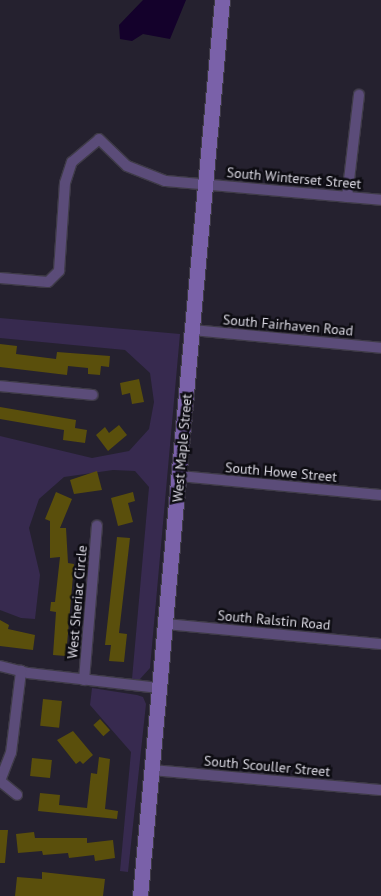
<!DOCTYPE html>
<html>
<head>
<meta charset="utf-8">
<style>
  body { margin:0 }
  #map { position:relative; width:381px; height:896px; overflow:hidden; background:#25212f; font-family:"PT Sans",sans-serif }
  div>[style] { position:absolute }
  [style*='--x'] { left:calc(var(--x)*1px); top:calc(var(--y)*1px); width:calc(var(--w)*1px); rotate:calc(var(--a)*1deg) }
  .green>* { inset:0; background:#372a4f }
  .water>* { inset:0; background:#14012b }
  .building>* { inset:0; background:#5a4f0c; transform-origin:0 0 }
  .roads { filter:drop-shadow(1px 0 #3f3b48) drop-shadow(-1px 0 #3f3b48) drop-shadow(0 1px #3f3b48) drop-shadow(0 -1px #3f3b48) }
  .street>* { height:10px; margin:-5px; padding:0 5px; transform-origin:5px; border-radius:5px; background:#5b4c79 }
  .secondary>* { height:15px; margin:-7.5px; padding:0 7.5px; transform-origin:7.5px; border-radius:7.5px; background:#7a61a9 }
  span { translate:-50% -50%; white-space:nowrap; text-align:center; line-height:1.15; -webkit-text-stroke:5px #0d0c12; paint-order:stroke }
  .street-label { font-size:14px; color:#dcdae4 }
</style>
</head>
<body>
<div id="map">
  <div class="green">
    <div style="clip-path:polygon(0 318px,180px 334px,150px 668px,140px 679px,132px 679px,149px 487px,135px 471px,113px 470px,64px 477px,39px 499px,29px 528px,40px 575px,35px 619px,21px 618px,0 610px,0 436px,92px 458px,129px 451px,149px 429px,154px 402px,150px 373px,125px 350px,0 338px)"></div>
    <div style="clip-path:polygon(92px 688px,137px 695px,143px 697px,146px 704px,128px 872px,120px 871px,131px 752px,90px 705px)"></div>
  </div>
  <div class="water">
    <div style="clip-path:polygon(143px 0,186px 0,170px 39px,143px 34px,132px 41px,120px 39px,119px 25px)"></div>
  </div>
  <div class="building">
    <div style="clip-path:polygon(0 344px,17px 346px,16px 354px,56px 359px,57px 352px,110px 356px,109px 367px,101px 366px,100px 375px,88px 374px,88px 368px,68px 366px,67px 375px,0 367px)"></div>
    <div style="clip-path:polygon(139px 379px,144px 402px,132px 404px,130px 393px,122px 395px,120px 383px)"></div>
    <div style="clip-path:polygon(0 407px,76px 420px,75px 428px,87px 430px,85px 443px,63px 440px,64px 430px,0 419px)"></div>
    <div style="clip-path:polygon(119px 425px,127px 435px,108px 451px,96px 435px,105px 427px,109px 433px)"></div>
    <div style="clip-path:polygon(97px 471px,102px 490px,74px 494px,70px 480px)"></div>
    <div style="clip-path:polygon(56px 492px,72px 499px,60px 528px,66px 528px,68px 563px,74px 564px,66px 656px,53px 655px,56px 612px,50px 611px,51px 602px,55px 602px,60px 557px,50px 558px,50px 521px,45px 519px)"></div>
    <div style="clip-path:polygon(133px 492px,135px 501px,128px 503px,133px 522px,118px 526px,111px 498px)"></div>
    <div style="clip-path:polygon(117px 537px,130px 538px,119px 633px,127px 634px,124px 662px,109px 661px,111px 645px,105px 645px)"></div>
    <div style="clip-path:polygon(0 620px,9px 625px,8px 629px,35px 635px,33px 650px,0 646px)"></div>
    <div style="left:43px;top:699px;width:19px;height:27px;rotate:6deg"></div>
    <div style="left:100px;top:719px;width:15px;height:9px;rotate:48deg"></div>
    <div style="clip-path:polygon(73px 731px,93px 755px,83px 764px,80px 761px,76px 764px,57px 740px)"></div>
    <div style="clip-path:polygon(99px 757px,110px 759px,105px 809px,118px 811px,117px 819px,38px 811px,40px 793px,60px 795px,59px 805px,87px 808px,91px 773px,97px 774px)"></div>
    <div style="left:32px;top:758px;width:20px;height:18px;rotate:6deg"></div>
    <div style="clip-path:polygon(0 830px,8px 830px,5px 863px,0 863px)"></div>
    <div style="clip-path:polygon(34px 832px,35px 838px,87px 838px,87px 843px,113px 840px,115px 858px,95px 861px,94px 855px,69px 858px,68px 853px,43px 855px,42px 851px,18px 853px,16px 834px)"></div>
    <div style="clip-path:polygon(42px 872px,105px 879px,103px 896px,15px 896px,17px 877px,42px 879px)"></div>
  </div>
  <div class="roads">
    <div class="street">
      <div style="--x:347;--y:197;--w:103;--a:-83.3"></div>
      <div style="--x:0;--y:278;--w:48;--a:4.8"></div>
      <div style="--x:48;--y:282;--w:16;--a:-45"></div>
      <div style="--x:59;--y:271;--w:88;--a:-86.1"></div>
      <div style="--x:65;--y:183;--w:22;--a:-72"></div>
      <div style="--x:72;--y:162;--w:35;--a:-40"></div>
      <div style="--x:99;--y:139;--w:39;--a:44"></div>
      <div style="--x:127;--y:166;--w:41;--a:21.5"></div>
      <div style="--x:165;--y:181;--w:217;--a:5"></div>
      <div style="--x:192;--y:330;--w:190;--a:5.4"></div>
      <div style="--x:0;--y:386;--w:93;--a:5.5"></div>
      <div style="--x:179;--y:476;--w:203;--a:5.4"></div>
      <div style="--x:165;--y:624;--w:217;--a:5.3"></div>
      <div style="--x:0;--y:666;--w:29;--a:14"></div>
      <div style="--x:28;--y:673;--w:132;--a:6.5"></div>
      <div style="--x:84;--y:680;--w:155;--a:-85.2"></div>
      <div style="--x:151;--y:770;--w:231;--a:5"></div>
      <div style="--x:0;--y:781;--w:30;--a:-69"></div>
      <div style="--x:11;--y:753;--w:83;--a:-83"></div>
      <div style="--x:0;--y:781;--w:22;--a:39"></div>
    </div>
    <div class="secondary">
      <div style="--x:140;--y:896;--w:900;--a:-84.77"></div>
    </div>
  </div>
  <div class="street-label">
    <span style="left:294px;top:178px;rotate:5deg">South Winterset Street</span>
    <span style="left:288px;top:325px;rotate:5deg">South Fairhaven Road</span>
    <span style="left:182px;top:448px;rotate:-85deg">West Maple Street</span>
    <span style="left:281px;top:472px;rotate:5deg">South Howe Street</span>
    <span style="left:77px;top:602px;rotate:-85deg">West Sheriac Circle</span>
    <span style="left:274px;top:620px;rotate:5deg">South Ralstin Road</span>
    <span style="left:267px;top:766px;rotate:5deg">South Scouller Street</span>
  </div>
</div>
</body>
</html>
